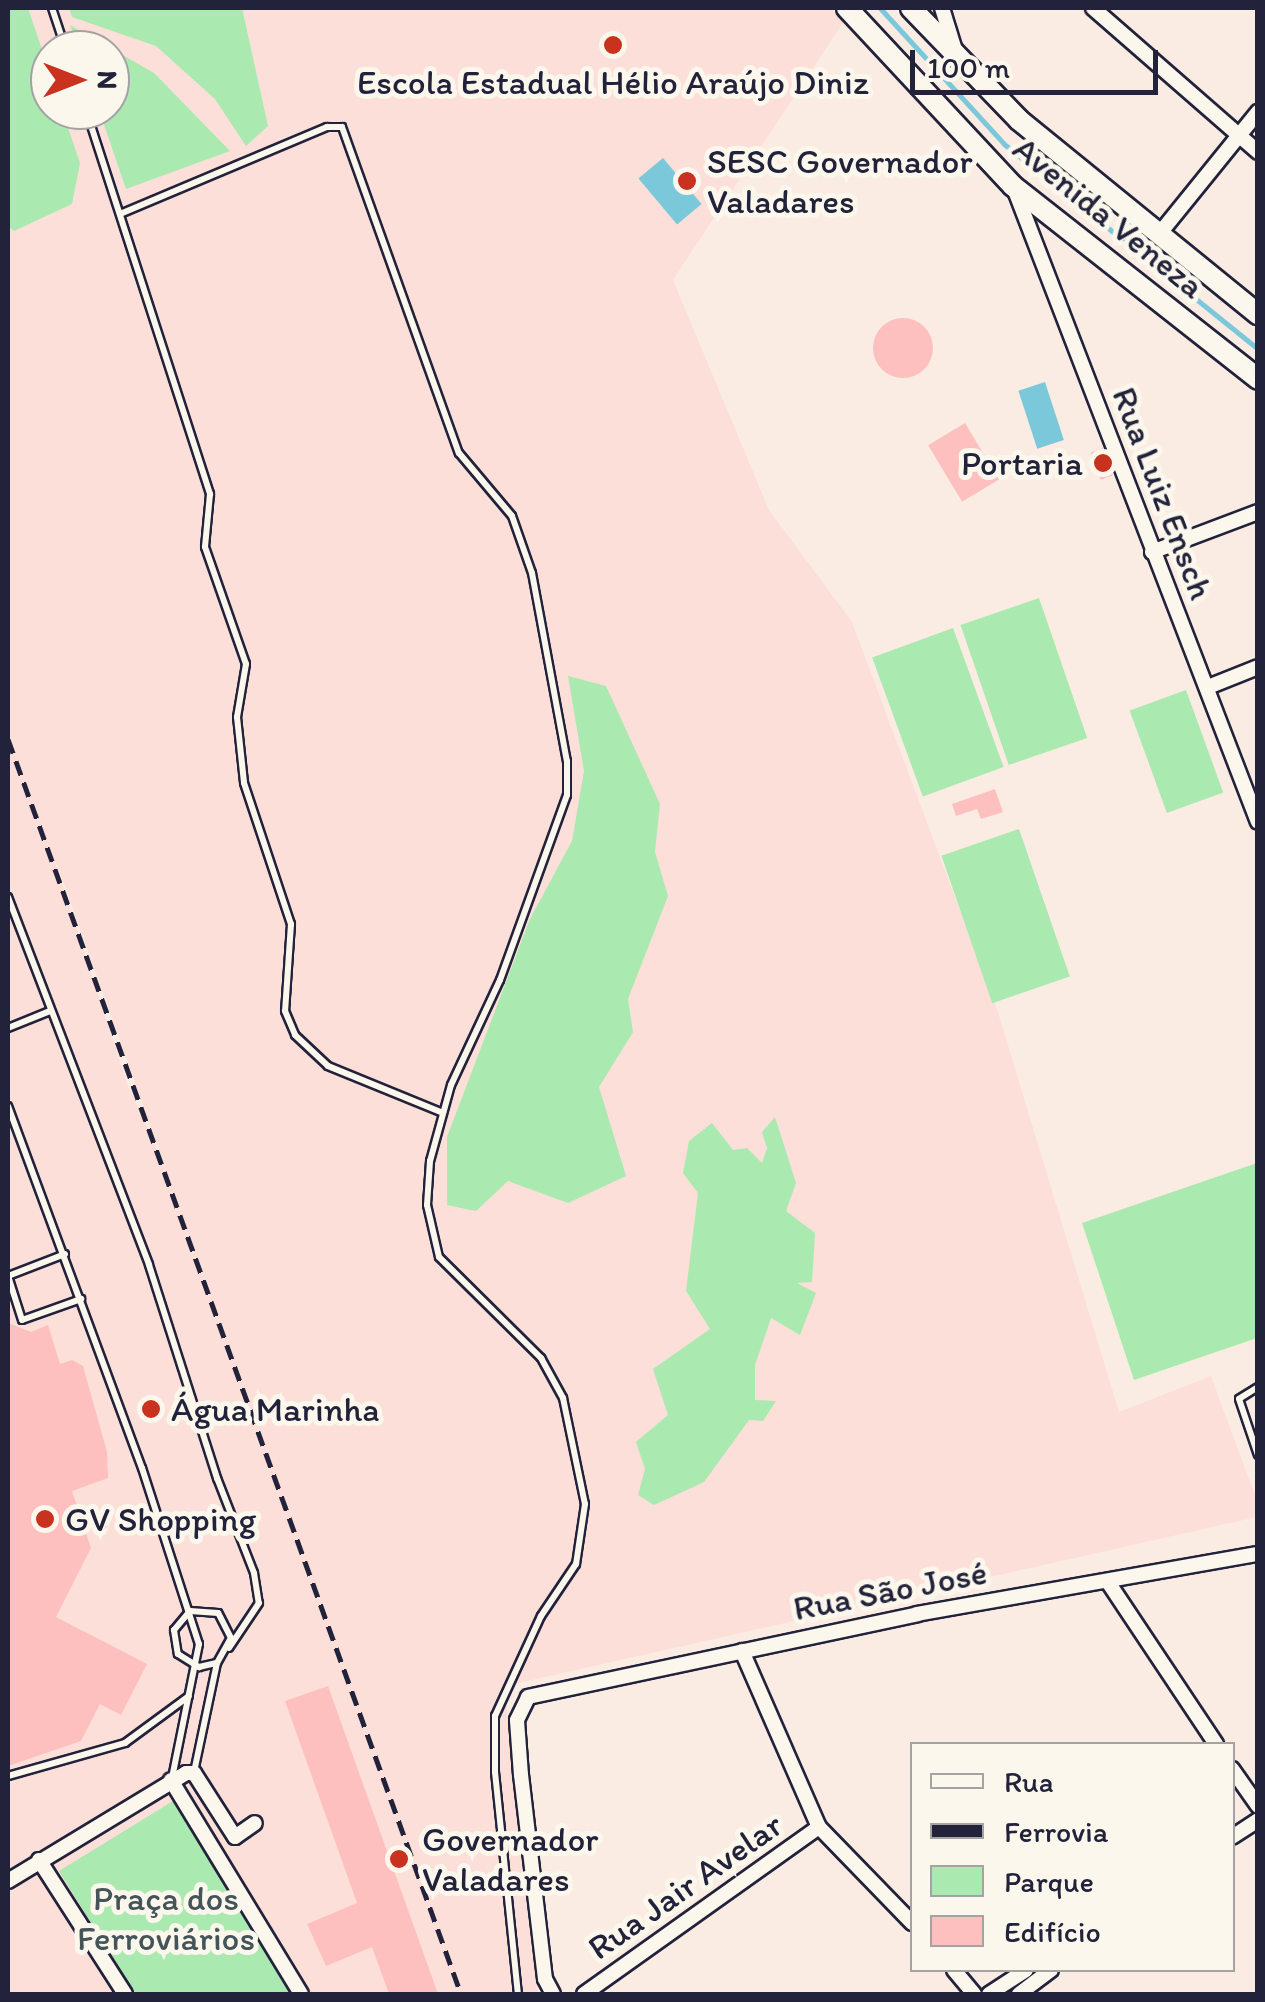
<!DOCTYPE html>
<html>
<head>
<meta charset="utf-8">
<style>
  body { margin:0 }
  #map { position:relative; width:1265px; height:2002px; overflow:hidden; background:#fbece3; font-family:Itim,sans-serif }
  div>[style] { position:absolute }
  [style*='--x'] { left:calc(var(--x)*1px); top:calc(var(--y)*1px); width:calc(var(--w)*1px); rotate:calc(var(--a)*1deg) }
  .built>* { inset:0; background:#fcdfd8 }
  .green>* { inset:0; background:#aae9b0; transform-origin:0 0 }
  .water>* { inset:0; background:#7bc8da; transform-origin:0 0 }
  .stream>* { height:5px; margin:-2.5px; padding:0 2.5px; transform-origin:2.5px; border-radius:2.5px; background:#7bc8da }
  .building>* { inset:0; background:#fdc0be; transform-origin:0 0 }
  .round { border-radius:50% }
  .roads { filter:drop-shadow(2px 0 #22223b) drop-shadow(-2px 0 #22223b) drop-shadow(0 2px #22223b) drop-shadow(0 -2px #22223b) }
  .lane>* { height:6px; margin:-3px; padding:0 3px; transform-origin:3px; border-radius:3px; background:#fbf7ec }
  .street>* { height:14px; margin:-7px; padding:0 7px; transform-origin:7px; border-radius:7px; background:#fbf7ec }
  .secondary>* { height:20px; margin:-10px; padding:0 10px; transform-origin:10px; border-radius:10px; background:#fbf7ec }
  .rail>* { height:5px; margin-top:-2.5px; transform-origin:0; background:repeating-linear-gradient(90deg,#22223b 0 15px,transparent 0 23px) }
  .dots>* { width:28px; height:28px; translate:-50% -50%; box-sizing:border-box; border:5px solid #fbf7ec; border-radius:50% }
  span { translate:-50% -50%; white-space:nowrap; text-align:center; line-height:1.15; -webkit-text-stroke:10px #fbf7ec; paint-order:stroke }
  .poi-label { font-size:35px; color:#22223b }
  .left { translate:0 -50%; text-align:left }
  .right { translate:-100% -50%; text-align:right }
  .street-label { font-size:35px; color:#22223b }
  .park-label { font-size:35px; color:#445458 }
  .frame { position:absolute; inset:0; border:10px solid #22223b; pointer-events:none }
  .legend { position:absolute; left:910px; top:1742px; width:325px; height:230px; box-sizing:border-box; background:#fbf7ec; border:2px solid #a4a2a5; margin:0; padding:12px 18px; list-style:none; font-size:30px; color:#22223b }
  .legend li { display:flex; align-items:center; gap:20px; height:50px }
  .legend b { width:50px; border:2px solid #a4a2a5 }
  .north { position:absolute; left:30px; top:30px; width:100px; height:100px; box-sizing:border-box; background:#fbf7ec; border:2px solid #a4a2a5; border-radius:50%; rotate:90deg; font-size:28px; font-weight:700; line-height:40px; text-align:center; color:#22223b }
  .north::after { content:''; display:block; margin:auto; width:35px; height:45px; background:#c8321e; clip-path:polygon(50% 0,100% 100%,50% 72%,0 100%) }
  .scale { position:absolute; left:910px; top:50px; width:248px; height:45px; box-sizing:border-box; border:5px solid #22223b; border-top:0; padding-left:12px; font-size:30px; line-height:35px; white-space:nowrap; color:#22223b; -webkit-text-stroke:8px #fbf7ec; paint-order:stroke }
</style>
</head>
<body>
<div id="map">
  <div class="built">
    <div style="clip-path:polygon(evenodd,8px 8px,831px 8px,844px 21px,673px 280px,769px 510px,852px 622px,998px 1012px,1119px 1412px,1211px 1376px,1257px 1501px,1257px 1517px,514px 1684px,506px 1700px,538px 1994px,8px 1994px,8px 8px,50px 50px,110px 50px,110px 110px,50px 110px,50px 50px,8px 8px,55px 862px,56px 862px,168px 1174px,128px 1086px,55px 862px)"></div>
  </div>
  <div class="green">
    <div style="clip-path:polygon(8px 8px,28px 8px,50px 73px,50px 110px,62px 110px,80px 163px,72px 204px,14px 231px,8px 226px)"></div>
    <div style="clip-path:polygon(69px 8px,242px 8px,268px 126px,246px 146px,215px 99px,156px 46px,72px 17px)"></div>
    <div style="clip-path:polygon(70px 25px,154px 73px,230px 151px,126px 189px,99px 110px,110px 110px,110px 50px,79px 50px)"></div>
    <div style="left:1039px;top:598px;width:148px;height:83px;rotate:71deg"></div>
    <div style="left:953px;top:628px;width:148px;height:86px;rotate:70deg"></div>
    <div style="clip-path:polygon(568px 676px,606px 686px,660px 804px,655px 852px,668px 896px,628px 999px,633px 1032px,599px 1087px,626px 1176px,568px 1203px,508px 1181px,476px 1211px,447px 1205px,447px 1137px,530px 919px,572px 841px,584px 771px)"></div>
    <div style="left:1186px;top:690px;width:109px;height:60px;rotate:70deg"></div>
    <div style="left:1019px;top:829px;width:156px;height:82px;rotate:71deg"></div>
    <div style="clip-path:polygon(775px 1117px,796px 1183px,786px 1211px,815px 1233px,812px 1282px,797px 1283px,816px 1293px,800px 1335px,771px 1318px,755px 1365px,755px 1400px,776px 1401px,763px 1421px,749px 1420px,704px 1482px,654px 1505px,638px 1495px,645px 1469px,636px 1442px,668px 1415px,653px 1369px,710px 1329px,686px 1291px,698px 1193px,683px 1173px,689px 1141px,712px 1123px,733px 1150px,747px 1148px,762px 1163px,767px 1148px,762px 1132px)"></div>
    <div style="clip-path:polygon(1257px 1163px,1257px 1338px,1134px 1380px,1082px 1223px)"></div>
    <div style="clip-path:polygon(173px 1801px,291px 1994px,135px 1994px,59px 1871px)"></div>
  </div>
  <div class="water">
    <div style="left:663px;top:158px;width:60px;height:32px;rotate:50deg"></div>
    <div style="left:1045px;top:382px;width:61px;height:28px;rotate:72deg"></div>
  </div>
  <div class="stream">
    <div style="--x:880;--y:8;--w:184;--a:47.6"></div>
    <div style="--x:1004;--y:144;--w:326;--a:38.9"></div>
  </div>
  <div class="building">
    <div class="round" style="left:873px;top:318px;width:60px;height:60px"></div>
    <div style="left:965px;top:423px;width:66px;height:43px;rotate:59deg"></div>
    <div style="left:1103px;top:448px;width:29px;height:13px;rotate:70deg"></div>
    <div style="clip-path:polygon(995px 789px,1003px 812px,981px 819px,977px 809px,956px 816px,952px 804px)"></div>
    <div style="clip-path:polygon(8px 1323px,31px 1332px,48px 1325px,60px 1364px,72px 1360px,83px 1366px,107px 1452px,108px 1478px,72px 1491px,91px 1548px,56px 1617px,147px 1664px,121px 1715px,100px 1704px,81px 1741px,8px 1766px)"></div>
    <div style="clip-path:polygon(328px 1686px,438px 1994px,389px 1994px,372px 1947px,326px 1966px,307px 1924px,357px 1903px,285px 1701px)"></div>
  </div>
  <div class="roads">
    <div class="lane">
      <div style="--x:52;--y:8;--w:44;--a:71.6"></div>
      <div style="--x:86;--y:110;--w:404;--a:72.1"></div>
      <div style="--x:210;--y:494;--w:53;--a:95.4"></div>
      <div style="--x:205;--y:547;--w:124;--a:70.7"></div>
      <div style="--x:246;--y:664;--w:54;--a:99.6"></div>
      <div style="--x:237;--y:717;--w:66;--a:83.9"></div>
      <div style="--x:244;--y:783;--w:149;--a:71.6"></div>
      <div style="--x:291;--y:924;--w:87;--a:93.9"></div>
      <div style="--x:285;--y:1011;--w:26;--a:67"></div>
      <div style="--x:295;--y:1035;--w:45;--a:43.2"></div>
      <div style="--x:328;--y:1066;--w:124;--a:22.2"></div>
      <div style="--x:120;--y:214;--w:225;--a:-22.8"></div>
      <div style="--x:327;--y:127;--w:15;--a:0"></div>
      <div style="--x:342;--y:127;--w:346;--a:70.3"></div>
      <div style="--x:459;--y:453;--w:82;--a:49.9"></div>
      <div style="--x:512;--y:516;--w:60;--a:70.7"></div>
      <div style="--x:532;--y:573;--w:191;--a:79.5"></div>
      <div style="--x:567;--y:761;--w:34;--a:90"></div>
      <div style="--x:567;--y:795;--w:197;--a:109.9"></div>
      <div style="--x:500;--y:980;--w:116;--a:115"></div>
      <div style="--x:451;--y:1085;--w:79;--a:105.4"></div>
      <div style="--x:430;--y:1161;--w:44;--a:93.9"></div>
      <div style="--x:427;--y:1205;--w:53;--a:77"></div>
      <div style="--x:439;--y:1257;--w:144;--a:44.7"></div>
      <div style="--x:541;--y:1358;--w:46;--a:61.2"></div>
      <div style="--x:563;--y:1398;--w:108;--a:78.3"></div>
      <div style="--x:585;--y:1504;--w:61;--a:98.5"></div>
      <div style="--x:576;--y:1564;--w:63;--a:123.9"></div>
      <div style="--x:541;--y:1616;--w:110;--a:114.7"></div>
      <div style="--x:495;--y:1716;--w:56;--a:90"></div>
      <div style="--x:495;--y:1772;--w:223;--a:84.1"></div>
      <div style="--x:8;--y:897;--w:394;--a:69"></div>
      <div style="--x:149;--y:1265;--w:224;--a:72.3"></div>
      <div style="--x:217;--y:1478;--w:102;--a:68.7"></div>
      <div style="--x:254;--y:1573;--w:30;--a:81"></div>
      <div style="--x:259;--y:1603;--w:54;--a:123.7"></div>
      <div style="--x:8;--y:1028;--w:45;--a:-22"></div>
      <div style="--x:8;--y:1106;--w:386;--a:69.7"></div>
      <div style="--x:142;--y:1468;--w:185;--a:72.1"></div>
      <div style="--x:199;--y:1644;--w:137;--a:101.4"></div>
      <div style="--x:65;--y:1254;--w:61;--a:158.9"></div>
      <div style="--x:8;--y:1276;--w:46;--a:72.3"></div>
      <div style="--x:22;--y:1320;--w:63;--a:-19.6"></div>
      <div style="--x:1258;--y:1387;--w:22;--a:148"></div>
      <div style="--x:1239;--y:1399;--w:59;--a:71.3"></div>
      <div style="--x:194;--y:1772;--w:111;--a:-78.1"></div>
      <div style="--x:217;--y:1663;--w:29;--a:-61"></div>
      <div style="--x:231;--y:1638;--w:28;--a:-117"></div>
      <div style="--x:218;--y:1613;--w:28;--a:-176"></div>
      <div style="--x:190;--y:1611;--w:25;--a:130"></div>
      <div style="--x:174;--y:1630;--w:24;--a:81"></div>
      <div style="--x:178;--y:1654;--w:25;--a:32"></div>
      <div style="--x:199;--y:1667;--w:18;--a:-13"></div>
      <div style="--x:8;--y:1776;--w:122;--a:-15.8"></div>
      <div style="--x:125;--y:1743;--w:79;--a:-36.3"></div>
    </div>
    <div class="street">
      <div style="--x:942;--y:8;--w:44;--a:72.8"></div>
      <div style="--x:1093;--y:8;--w:219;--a:41.1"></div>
      <div style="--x:1014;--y:188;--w:679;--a:68.95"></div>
      <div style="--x:1160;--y:233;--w:156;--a:-51"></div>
      <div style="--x:1152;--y:552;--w:113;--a:-20.7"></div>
      <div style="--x:1208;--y:687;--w:54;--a:-21.8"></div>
      <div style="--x:1108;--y:1582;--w:195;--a:56.3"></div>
      <div style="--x:742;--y:1651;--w:192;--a:66.4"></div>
      <div style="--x:819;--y:1827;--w:134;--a:45.9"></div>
      <div style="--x:1232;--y:1769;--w:45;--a:54.9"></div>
      <div style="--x:171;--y:1780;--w:250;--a:58.7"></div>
      <div style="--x:1232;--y:1837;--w:31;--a:-33"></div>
      <div style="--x:39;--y:1860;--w:159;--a:57.3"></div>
      <div style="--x:8;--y:1881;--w:208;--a:-31.2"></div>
      <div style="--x:186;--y:1773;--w:8;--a:0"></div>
      <div style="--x:194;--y:1773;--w:76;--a:57.4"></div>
      <div style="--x:235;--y:1837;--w:24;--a:-35"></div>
      <div style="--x:954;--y:1970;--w:31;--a:50"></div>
      <div style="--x:553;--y:1994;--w:17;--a:-118"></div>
      <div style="--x:545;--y:1979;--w:205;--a:-96.7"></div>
      <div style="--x:521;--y:1775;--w:55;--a:-94.2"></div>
      <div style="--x:517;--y:1720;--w:25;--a:-64"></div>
      <div style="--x:528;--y:1697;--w:398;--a:-12"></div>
      <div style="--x:917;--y:1614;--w:346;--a:-10"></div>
      <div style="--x:584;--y:1994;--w:288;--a:-35.4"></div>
      <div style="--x:989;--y:1994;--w:44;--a:-33"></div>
      <div style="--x:1019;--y:1994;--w:40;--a:-37"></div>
    </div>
    <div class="secondary">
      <div style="--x:847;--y:8;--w:243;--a:47"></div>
      <div style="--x:1013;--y:186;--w:312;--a:38.2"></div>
      <div style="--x:911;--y:8;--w:156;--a:46"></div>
      <div style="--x:1019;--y:120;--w:308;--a:39.1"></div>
    </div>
  </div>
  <div class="rail">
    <div style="--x:8;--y:739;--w:1334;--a:70.15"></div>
  </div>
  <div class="dots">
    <div style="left:613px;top:45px;background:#c8321e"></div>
    <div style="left:687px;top:181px;background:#c8321e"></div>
    <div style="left:1103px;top:463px;background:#c8321e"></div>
    <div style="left:151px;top:1409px;background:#c8321e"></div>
    <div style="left:45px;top:1519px;background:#c8321e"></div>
    <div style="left:399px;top:1859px;background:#c8321e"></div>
  </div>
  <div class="poi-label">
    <span style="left:613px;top:82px">Escola Estadual Hélio Araújo Diniz</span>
    <span class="left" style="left:707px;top:181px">SESC Governador<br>Valadares</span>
    <span class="right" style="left:1083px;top:463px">Portaria</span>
    <span class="left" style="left:171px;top:1409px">Água Marinha</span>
    <span class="left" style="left:65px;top:1519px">GV Shopping</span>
    <span class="left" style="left:422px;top:1859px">Governador<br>Valadares</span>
  </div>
  <div class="street-label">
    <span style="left:1109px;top:217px;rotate:39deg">Avenida Veneza</span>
    <span style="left:1163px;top:493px;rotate:69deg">Rua Luiz Ensch</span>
    <span style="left:890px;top:1590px;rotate:-11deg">Rua São José</span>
    <span style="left:685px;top:1886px;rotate:-35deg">Rua Jair Avelar</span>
  </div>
  <div class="park-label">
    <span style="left:166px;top:1918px">Praça dos<br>Ferroviários</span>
  </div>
  <div class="frame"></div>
  <ul class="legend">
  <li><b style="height:12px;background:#fbf7ec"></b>Rua</li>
  <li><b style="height:12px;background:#22223b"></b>Ferrovia</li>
  <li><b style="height:28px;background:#aae9b0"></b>Parque</li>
  <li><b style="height:28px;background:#fdc0be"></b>Edifício</li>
  </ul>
  <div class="north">N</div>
  <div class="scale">100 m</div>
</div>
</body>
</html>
